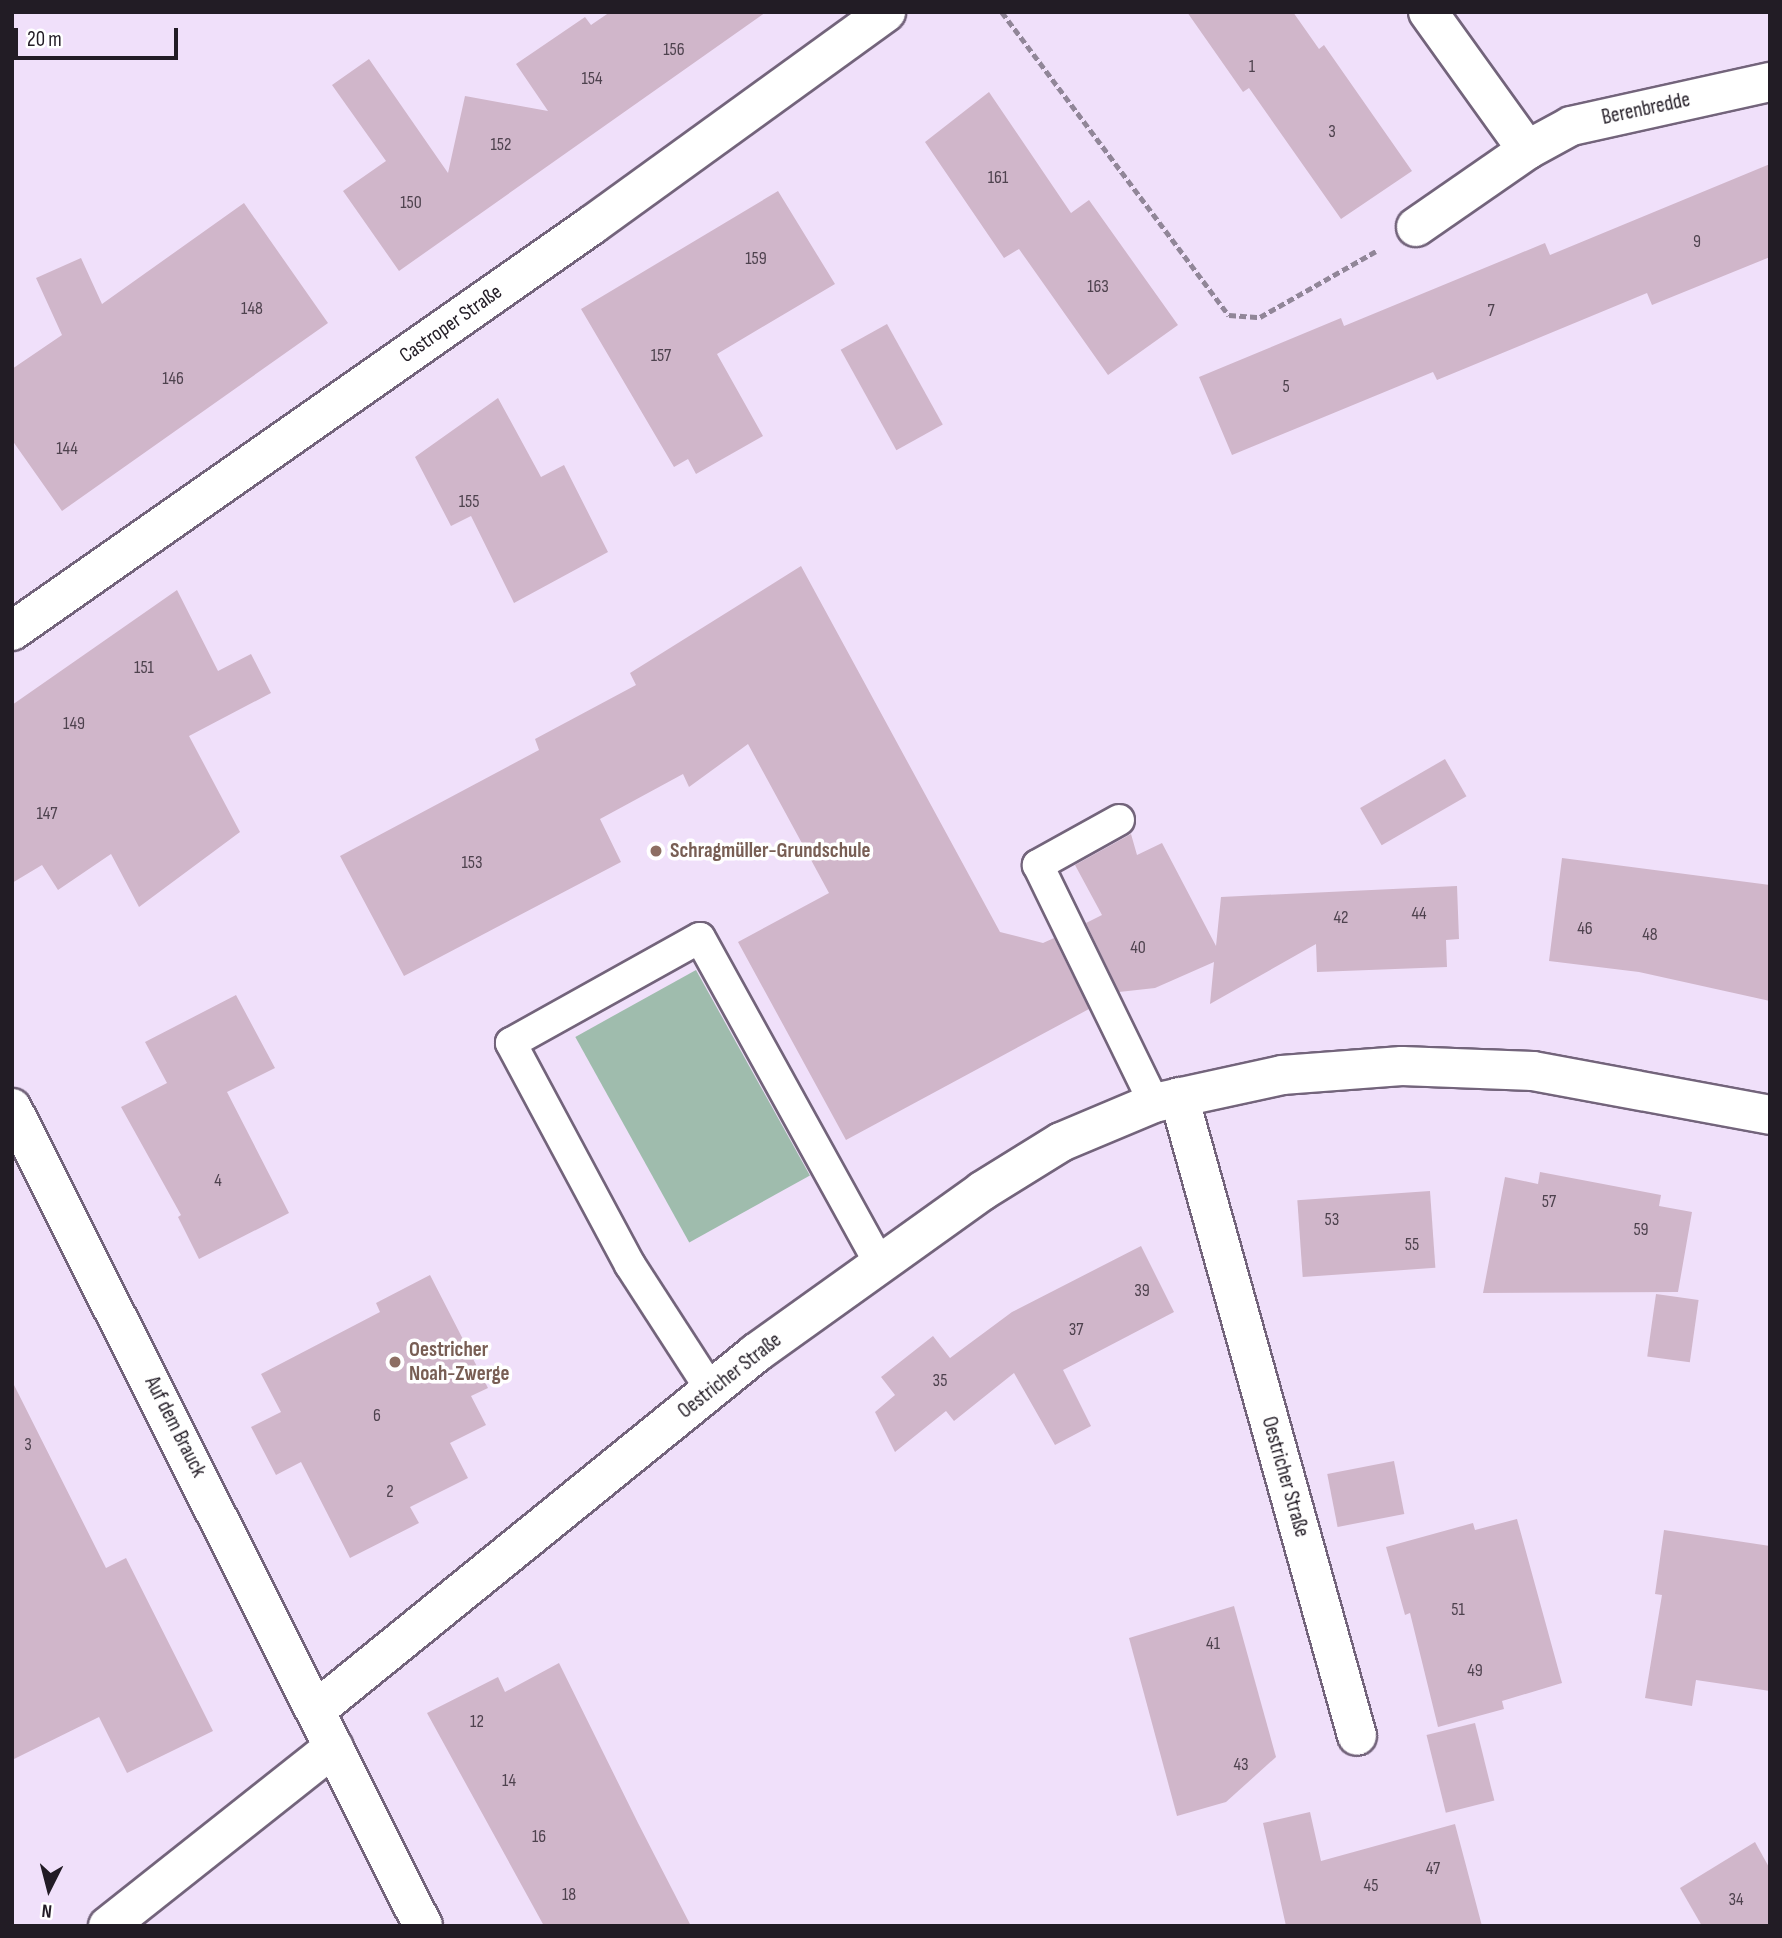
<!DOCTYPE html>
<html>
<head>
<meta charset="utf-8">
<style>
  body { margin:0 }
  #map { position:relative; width:1782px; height:1938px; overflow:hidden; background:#f0e0fa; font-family:"Sofia Sans Condensed",sans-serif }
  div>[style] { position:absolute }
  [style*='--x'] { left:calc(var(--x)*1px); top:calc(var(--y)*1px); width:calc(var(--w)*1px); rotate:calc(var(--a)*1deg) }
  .green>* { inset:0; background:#9fbcad; transform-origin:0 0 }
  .building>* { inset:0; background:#d0b6ca; transform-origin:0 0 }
  .path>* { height:4.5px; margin-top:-2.25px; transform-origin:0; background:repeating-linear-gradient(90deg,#918698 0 7px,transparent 0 10.5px) }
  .roads { filter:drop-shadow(2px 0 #73647b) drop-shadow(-2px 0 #73647b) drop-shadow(0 2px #73647b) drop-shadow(0 -2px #73647b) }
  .lane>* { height:30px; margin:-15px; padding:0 15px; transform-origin:15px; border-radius:15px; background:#fff }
  .street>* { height:38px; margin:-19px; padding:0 19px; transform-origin:19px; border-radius:19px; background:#fff }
  .dots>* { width:19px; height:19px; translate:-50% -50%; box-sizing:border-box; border:4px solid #fff; border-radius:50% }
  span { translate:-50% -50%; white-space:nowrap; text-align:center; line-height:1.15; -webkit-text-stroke:7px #fff; paint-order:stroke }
  .number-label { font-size:18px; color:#4e424e }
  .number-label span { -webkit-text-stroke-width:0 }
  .street-label { font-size:21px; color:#221c25 }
  .education-label { font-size:21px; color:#785e54; font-weight:700 }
  .left { translate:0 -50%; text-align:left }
  .frame { position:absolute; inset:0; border:14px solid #221c25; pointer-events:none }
  .north { position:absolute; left:14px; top:1854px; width:70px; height:70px; -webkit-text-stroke:5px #fff; paint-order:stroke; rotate:186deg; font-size:19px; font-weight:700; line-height:28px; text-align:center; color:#221c25 }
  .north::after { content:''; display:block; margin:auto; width:24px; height:32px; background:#221c25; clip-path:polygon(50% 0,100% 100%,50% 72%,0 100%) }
  .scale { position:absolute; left:14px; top:28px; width:164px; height:32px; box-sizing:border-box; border:4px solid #221c25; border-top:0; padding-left:9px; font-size:21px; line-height:24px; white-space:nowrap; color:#221c25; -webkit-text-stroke:5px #fff; paint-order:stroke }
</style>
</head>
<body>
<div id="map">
  <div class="green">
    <div style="left:696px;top:970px;width:235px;height:138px;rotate:61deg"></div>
  </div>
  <div class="building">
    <div style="clip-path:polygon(610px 12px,766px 12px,399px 271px,343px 191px,386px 161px,332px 85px,369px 59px,448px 173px,465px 96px,548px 111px,516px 64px,585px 17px,591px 25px)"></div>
    <div style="clip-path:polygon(1187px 12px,1293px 12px,1319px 49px,1324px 45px,1412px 171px,1341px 219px,1249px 88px,1243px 92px)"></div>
    <div style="clip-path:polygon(989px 92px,1071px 213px,1089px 200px,1178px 325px,1108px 375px,1019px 249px,1004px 258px,925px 142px)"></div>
    <div style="clip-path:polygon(1770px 164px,1770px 257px,1652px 305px,1647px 293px,1437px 380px,1433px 372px,1232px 455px,1199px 377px,1341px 318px,1344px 326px,1545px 243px,1550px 255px)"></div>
    <div style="clip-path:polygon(778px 191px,835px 284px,717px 354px,763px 436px,696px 474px,688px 459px,674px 467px,581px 309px)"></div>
    <div style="clip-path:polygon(244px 203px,328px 323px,62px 511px,12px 440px,12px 369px,62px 335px,36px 278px,81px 258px,102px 304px)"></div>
    <div style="left:887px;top:324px;width:115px;height:53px;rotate:61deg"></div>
    <div style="clip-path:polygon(498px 398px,541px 477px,564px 465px,608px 552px,514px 603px,471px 516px,451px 526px,415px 457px)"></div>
    <div style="clip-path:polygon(801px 566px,1000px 932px,1043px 943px,1054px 938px,1089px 1009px,846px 1140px,738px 942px,829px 893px,748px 744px,689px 787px,683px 774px,600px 819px,621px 862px,404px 976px,340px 856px,539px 750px,535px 739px,636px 685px,630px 673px)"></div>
    <div style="clip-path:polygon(177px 590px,218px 671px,251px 654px,271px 693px,189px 736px,240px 832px,139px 907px,111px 854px,58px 890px,42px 865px,12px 883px,12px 705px)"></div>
    <div style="left:1445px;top:759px;width:43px;height:98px;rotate:60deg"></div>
    <div style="clip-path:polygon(1131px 834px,1137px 855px,1162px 843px,1216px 946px,1221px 897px,1457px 886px,1459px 939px,1446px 940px,1447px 967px,1317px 972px,1316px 944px,1210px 1004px,1214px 962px,1155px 988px,1119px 992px,1086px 923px,1102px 915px,1075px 865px)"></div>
    <div style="clip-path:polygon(1562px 858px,1770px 885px,1770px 1001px,1639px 972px,1549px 961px)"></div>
    <div style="clip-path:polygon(236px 995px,275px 1068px,227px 1092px,289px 1213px,199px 1259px,178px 1217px,181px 1215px,121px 1107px,167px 1083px,145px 1042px)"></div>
    <div style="clip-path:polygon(1540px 1172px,1661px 1195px,1659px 1206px,1692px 1212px,1678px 1292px,1483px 1293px,1505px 1177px,1538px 1184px)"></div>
    <div style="left:1430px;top:1191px;width:77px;height:133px;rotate:86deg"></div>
    <div style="clip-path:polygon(1141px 1246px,1174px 1312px,1063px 1370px,1091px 1426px,1055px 1445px,1014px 1373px,954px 1421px,946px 1411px,895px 1452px,875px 1412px,895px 1395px,881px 1377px,933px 1336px,950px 1358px,1012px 1312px)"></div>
    <div style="clip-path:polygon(430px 1275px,488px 1388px,471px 1396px,486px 1425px,450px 1443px,468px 1478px,410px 1507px,419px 1523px,350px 1558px,301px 1462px,276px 1475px,251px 1427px,281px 1412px,261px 1374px,380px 1312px,376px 1303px)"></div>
    <div style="left:1656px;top:1294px;width:43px;height:63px;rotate:8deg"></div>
    <div style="clip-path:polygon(12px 1381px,106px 1568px,126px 1558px,213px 1731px,127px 1773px,99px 1717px,12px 1760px)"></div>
    <div style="left:1394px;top:1461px;width:54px;height:68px;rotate:79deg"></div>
    <div style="clip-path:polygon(1517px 1519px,1562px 1683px,1502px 1701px,1504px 1709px,1438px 1727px,1410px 1613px,1405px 1615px,1386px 1547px,1473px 1523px,1475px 1530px)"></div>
    <div style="clip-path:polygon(1664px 1530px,1770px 1546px,1770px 1691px,1696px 1680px,1692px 1706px,1645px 1698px,1662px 1595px,1655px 1594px)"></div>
    <div style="clip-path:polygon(1234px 1606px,1276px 1757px,1226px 1802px,1177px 1816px,1129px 1638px)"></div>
    <div style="clip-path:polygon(559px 1663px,638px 1823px,691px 1926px,544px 1926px,427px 1713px,498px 1677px,505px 1692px)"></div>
    <div style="left:1475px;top:1723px;width:80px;height:50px;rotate:76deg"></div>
    <div style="clip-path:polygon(1310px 1812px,1321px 1861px,1455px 1824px,1482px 1926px,1286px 1926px,1263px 1823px)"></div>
    <div style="clip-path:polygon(1755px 1842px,1770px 1869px,1770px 1926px,1702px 1926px,1680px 1888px)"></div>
  </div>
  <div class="path">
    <div style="--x:1002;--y:12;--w:379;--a:53.2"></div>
    <div style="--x:1229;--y:315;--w:31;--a:4"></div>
    <div style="--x:1260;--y:317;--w:133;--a:-29.6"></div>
  </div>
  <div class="roads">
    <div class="lane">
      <div style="--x:1119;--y:820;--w:93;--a:150.9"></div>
      <div style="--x:1038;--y:865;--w:265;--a:64"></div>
      <div style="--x:711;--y:1390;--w:149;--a:-122.9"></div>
      <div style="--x:630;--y:1265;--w:252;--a:-118.2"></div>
      <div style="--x:511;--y:1043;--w:216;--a:-29.1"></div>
      <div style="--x:700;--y:938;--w:372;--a:61.1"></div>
    </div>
    <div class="street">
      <div style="--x:1428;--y:12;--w:170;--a:54.3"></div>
      <div style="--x:1527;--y:150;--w:50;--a:-28.6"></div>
      <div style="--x:1571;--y:126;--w:204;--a:-12.5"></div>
      <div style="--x:1416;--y:227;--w:135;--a:-34.7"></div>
      <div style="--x:12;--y:631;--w:708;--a:-34.99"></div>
      <div style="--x:592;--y:225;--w:363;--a:-35.9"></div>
      <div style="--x:1179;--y:1097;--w:663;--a:74.43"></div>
      <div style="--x:12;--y:1108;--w:915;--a:63.32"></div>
      <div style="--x:316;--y:1710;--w:567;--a:-39.05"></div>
      <div style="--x:756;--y:1353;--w:278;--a:-35.6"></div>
      <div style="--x:982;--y:1191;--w:93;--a:-31.8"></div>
      <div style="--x:1061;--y:1142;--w:101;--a:-22.8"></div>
      <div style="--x:1154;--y:1103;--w:131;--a:-12.3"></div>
      <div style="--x:1282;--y:1075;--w:120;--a:-4.3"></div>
      <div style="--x:1402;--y:1066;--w:131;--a:2.2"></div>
      <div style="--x:1533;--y:1071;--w:241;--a:10.5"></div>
      <div style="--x:108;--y:1926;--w:288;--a:-38.4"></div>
    </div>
  </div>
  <div class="dots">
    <div style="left:656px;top:851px;background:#8d6e63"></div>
    <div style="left:395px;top:1362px;background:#8d6e63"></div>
  </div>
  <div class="number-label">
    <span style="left:674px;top:50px">156</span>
    <span style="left:1252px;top:67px">1</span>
    <span style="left:592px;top:79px">154</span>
    <span style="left:1332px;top:132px">3</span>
    <span style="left:501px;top:145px">152</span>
    <span style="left:998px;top:178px">161</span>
    <span style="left:411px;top:203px">150</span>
    <span style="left:1697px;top:242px">9</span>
    <span style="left:756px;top:259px">159</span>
    <span style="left:1098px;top:287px">163</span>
    <span style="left:252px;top:309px">148</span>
    <span style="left:1491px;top:311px">7</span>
    <span style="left:661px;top:356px">157</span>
    <span style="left:173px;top:379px">146</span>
    <span style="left:1286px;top:387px">5</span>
    <span style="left:67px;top:449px">144</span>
    <span style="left:469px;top:502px">155</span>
    <span style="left:144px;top:668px">151</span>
    <span style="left:74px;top:724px">149</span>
    <span style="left:47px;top:814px">147</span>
    <span style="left:472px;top:863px">153</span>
    <span style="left:1419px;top:914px">44</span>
    <span style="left:1341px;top:918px">42</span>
    <span style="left:1585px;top:929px">46</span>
    <span style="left:1650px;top:935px">48</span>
    <span style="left:1138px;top:948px">40</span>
    <span style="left:218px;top:1181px">4</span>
    <span style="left:1549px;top:1202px">57</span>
    <span style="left:1332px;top:1220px">53</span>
    <span style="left:1641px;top:1230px">59</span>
    <span style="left:1412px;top:1245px">55</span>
    <span style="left:1142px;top:1291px">39</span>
    <span style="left:1076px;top:1330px">37</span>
    <span style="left:940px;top:1381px">35</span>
    <span style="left:377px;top:1416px">6</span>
    <span style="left:28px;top:1445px">3</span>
    <span style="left:390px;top:1492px">2</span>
    <span style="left:1458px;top:1610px">51</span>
    <span style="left:1213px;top:1644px">41</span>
    <span style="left:1475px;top:1671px">49</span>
    <span style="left:477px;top:1722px">12</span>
    <span style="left:1241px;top:1765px">43</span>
    <span style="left:509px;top:1781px">14</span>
    <span style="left:539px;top:1837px">16</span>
    <span style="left:1433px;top:1869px">47</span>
    <span style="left:1371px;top:1886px">45</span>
    <span style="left:569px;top:1895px">18</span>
    <span style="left:1736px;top:1900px">34</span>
  </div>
  <div class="street-label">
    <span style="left:1646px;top:109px;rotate:-12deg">Berenbredde</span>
    <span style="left:451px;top:324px;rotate:-35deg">Castroper Straße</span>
    <span style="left:730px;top:1376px;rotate:-38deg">Oestricher Straße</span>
    <span style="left:175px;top:1427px;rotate:63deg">Auf dem Brauck</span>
    <span style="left:1285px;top:1477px;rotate:74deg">Oestricher Straße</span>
  </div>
  <div class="education-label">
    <span class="left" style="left:670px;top:851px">Schragmüller-Grundschule</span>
    <span class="left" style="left:409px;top:1362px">Oestricher<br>Noah-Zwerge</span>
  </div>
  <div class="frame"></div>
  <div class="north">N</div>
  <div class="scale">20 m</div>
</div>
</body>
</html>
